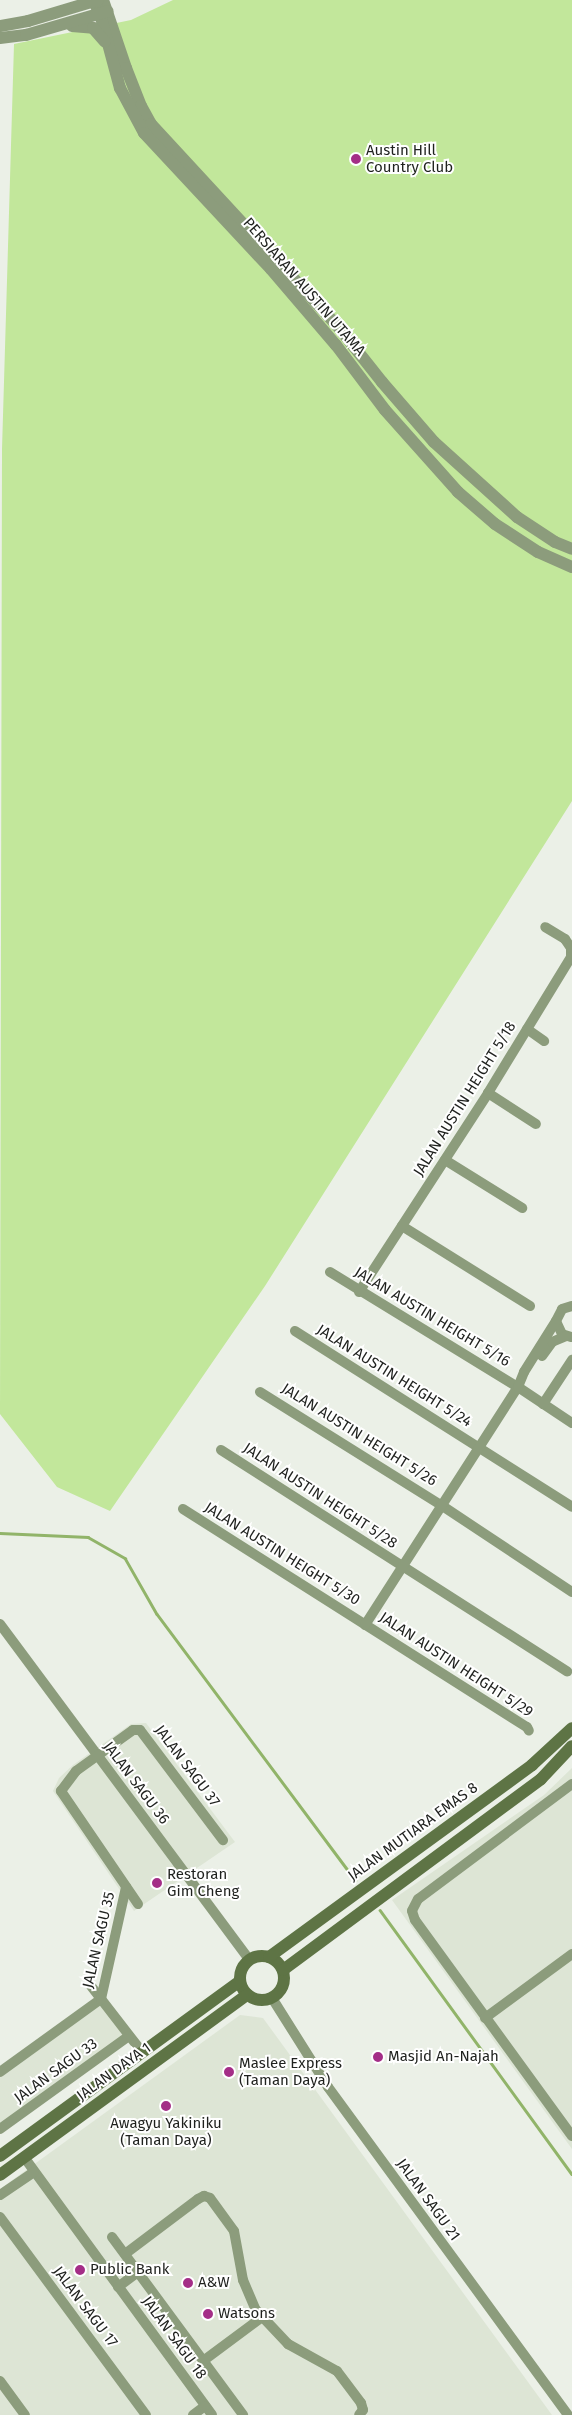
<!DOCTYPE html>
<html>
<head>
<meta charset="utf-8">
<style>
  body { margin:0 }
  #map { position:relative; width:572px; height:2415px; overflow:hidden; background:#ebf0e7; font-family:"Fira Sans",sans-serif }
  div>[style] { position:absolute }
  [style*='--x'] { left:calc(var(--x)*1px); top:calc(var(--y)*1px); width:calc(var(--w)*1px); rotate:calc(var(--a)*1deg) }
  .built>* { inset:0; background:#dde5d5 }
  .green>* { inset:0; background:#c2e79b }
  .stream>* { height:2.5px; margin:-1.25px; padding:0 1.25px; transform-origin:1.25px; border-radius:1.25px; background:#91b469 }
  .minor>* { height:10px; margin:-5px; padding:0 5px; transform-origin:5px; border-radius:5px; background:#8c9c7c }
  .tertiary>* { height:12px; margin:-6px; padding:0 6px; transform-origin:6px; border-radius:6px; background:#8c9c7c }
  .secondary>* { height:12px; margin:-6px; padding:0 6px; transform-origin:6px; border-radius:6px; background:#5e7445 }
  .secondary>.ring { margin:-6px; padding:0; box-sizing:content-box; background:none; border:12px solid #5e7445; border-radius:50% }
  .dots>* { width:14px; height:14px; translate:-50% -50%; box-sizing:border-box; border:2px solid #fff; border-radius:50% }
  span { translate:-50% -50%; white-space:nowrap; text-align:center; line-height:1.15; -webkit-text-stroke:4px #fff; paint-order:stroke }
  .poi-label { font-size:15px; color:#1f211e }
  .left { translate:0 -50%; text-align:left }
  .street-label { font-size:15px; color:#1f211e }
</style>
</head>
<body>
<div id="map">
  <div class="built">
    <div style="clip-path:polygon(146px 1723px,235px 1842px,134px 1911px,53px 1791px,59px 1778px,73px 1765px,131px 1724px)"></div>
    <div style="clip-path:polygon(572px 1768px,572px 2149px,392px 1900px,544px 1795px)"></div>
    <div style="clip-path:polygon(102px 1994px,134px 2037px,0 2134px,0 2069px)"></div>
    <div style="clip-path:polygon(240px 2015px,263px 2018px,552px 2415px,0 2415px,0 2189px)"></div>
  </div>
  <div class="green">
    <div style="clip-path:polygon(173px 0,572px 0,572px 801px,265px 1286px,110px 1511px,57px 1487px,0 1414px,2px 449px,14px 44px,131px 20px)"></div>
  </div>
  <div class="stream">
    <div style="--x:0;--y:1533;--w:88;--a:2.6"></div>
    <div style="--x:88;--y:1537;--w:43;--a:29.6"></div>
    <div style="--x:125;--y:1558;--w:64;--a:60.3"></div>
    <div style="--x:157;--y:1614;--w:332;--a:53.3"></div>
    <div style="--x:380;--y:1910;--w:326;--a:54"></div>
  </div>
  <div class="minor">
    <div style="--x:527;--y:1029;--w:21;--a:35"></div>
    <div style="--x:488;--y:1093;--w:57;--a:32.9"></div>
    <div style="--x:445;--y:1160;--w:91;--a:31.9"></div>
    <div style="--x:402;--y:1226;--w:151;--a:32"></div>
    <div style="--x:330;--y:1272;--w:220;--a:31.5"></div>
    <div style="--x:518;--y:1387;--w:65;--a:33.7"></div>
    <div style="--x:359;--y:1292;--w:237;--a:-57"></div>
    <div style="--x:488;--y:1093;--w:159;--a:-58.6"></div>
    <div style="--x:571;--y:957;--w:9;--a:-90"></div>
    <div style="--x:571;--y:948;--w:11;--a:-124"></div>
    <div style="--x:565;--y:939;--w:23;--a:-149"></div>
    <div style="--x:295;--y:1331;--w:328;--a:32.4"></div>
    <div style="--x:571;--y:1337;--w:9;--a:-162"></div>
    <div style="--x:562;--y:1334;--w:14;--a:-115"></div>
    <div style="--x:556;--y:1321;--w:13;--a:-63"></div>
    <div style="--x:562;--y:1309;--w:10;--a:-17"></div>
    <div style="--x:542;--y:1356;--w:17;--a:-54"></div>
    <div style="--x:552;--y:1342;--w:15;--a:-23"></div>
    <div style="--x:260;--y:1392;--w:213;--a:32"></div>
    <div style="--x:441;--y:1505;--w:157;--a:33.6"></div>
    <div style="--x:543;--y:1404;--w:53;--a:-56.6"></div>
    <div style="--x:221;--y:1450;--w:411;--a:32.6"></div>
    <div style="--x:183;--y:1509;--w:407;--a:32.4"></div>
    <div style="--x:527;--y:1727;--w:4;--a:63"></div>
    <div style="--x:0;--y:1624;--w:417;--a:53.4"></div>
    <div style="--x:365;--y:1625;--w:283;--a:-57.3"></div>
    <div style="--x:518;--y:1387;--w:16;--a:-68"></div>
    <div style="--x:524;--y:1372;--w:60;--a:-57.9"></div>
    <div style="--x:572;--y:1784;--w:192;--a:143.2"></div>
    <div style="--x:418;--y:1899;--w:13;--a:117"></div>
    <div style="--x:412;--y:1911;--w:9;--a:72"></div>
    <div style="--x:415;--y:1920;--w:267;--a:54"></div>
    <div style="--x:138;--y:1904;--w:137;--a:-124.3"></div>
    <div style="--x:61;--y:1791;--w:25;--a:-53"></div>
    <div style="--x:76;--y:1771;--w:70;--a:-35.7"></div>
    <div style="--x:133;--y:1730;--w:7;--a:0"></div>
    <div style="--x:140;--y:1730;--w:138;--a:53"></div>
    <div style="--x:91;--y:1986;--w:83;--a:52.3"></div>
    <div style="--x:272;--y:1998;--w:105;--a:57.8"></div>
    <div style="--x:328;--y:2087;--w:406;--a:53.8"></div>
    <div style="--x:485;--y:2018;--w:108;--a:-36.3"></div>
    <div style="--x:0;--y:2072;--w:125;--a:-35.9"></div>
    <div style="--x:101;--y:1999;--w:115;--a:-77.4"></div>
    <div style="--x:0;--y:2129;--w:159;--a:-35.8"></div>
    <div style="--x:24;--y:2157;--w:319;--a:53.9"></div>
    <div style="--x:0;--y:2195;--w:41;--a:-34.1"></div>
    <div style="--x:0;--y:2217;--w:246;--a:53.6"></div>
    <div style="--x:112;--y:2237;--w:221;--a:53.6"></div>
    <div style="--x:125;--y:2254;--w:91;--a:-37"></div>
    <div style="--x:198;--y:2199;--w:7;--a:-27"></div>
    <div style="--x:204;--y:2196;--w:6;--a:18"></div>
    <div style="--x:210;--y:2198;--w:41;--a:54"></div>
    <div style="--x:234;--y:2231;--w:50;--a:79.6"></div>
    <div style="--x:243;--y:2280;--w:33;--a:67"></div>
    <div style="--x:256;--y:2310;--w:47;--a:46.7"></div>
    <div style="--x:288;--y:2344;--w:56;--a:28.9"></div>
    <div style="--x:337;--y:2371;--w:40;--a:53"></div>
    <div style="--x:361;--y:2403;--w:7;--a:74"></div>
    <div style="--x:363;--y:2410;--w:6;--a:129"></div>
    <div style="--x:118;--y:2287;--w:25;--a:-37"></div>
    <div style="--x:203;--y:2361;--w:72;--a:-36.6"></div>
    <div style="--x:0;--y:2381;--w:42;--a:53.7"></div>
    <div style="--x:193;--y:2415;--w:15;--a:-37"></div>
  </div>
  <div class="tertiary">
    <div style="--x:103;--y:0;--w:72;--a:71.3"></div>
    <div style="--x:126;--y:68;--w:41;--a:68.5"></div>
    <div style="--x:141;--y:106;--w:21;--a:61"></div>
    <div style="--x:151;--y:124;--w:279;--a:47.3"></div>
    <div style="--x:340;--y:329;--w:68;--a:51.6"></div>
    <div style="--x:382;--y:382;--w:79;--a:49.1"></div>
    <div style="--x:434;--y:442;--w:112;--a:42.1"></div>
    <div style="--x:517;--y:517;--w:45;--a:33.3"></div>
    <div style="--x:555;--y:542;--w:18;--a:22"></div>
    <div style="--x:94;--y:2;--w:13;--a:63"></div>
    <div style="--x:100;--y:14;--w:77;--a:74.9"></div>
    <div style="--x:120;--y:88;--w:51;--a:61.9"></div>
    <div style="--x:144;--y:133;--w:186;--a:47"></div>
    <div style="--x:271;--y:269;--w:100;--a:49.5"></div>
    <div style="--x:336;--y:345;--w:81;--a:53"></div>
    <div style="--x:385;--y:410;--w:110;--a:48.3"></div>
    <div style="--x:458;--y:492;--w:49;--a:40.9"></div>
    <div style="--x:495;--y:524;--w:51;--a:33.1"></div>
    <div style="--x:538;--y:552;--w:37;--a:24"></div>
    <div style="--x:0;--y:26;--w:28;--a:-10"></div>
    <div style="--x:28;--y:21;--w:73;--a:-16.7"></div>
    <div style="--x:72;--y:26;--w:21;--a:5"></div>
    <div style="--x:93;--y:28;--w:18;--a:49"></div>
    <div style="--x:0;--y:38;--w:26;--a:-7"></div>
    <div style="--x:26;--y:35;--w:85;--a:-16.3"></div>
  </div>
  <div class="secondary">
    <div class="ring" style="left:240px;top:1956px;width:32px;height:32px"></div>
    <div style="--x:269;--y:1957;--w:326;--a:-36.1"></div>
    <div style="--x:532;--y:1765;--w:54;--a:-42.8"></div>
    <div style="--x:283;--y:1970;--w:321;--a:-36.5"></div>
    <div style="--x:541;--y:1779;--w:45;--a:-46.8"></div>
    <div style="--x:0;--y:2156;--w:297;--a:-36.1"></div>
    <div style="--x:0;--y:2175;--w:306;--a:-36.1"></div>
  </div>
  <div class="dots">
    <div style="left:356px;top:159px;background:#a42e87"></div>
    <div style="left:157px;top:1883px;background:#a42e87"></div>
    <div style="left:378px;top:2057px;background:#a42e87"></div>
    <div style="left:229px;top:2072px;background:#a42e87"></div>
    <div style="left:166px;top:2106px;background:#a42e87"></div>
    <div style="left:80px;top:2270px;background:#a42e87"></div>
    <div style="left:188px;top:2283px;background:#a42e87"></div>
    <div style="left:208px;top:2314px;background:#a42e87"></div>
  </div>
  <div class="poi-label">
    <span class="left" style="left:366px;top:159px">Austin Hill<br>Country Club</span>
    <span class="left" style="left:167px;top:1883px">Restoran<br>Gim Cheng</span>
    <span class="left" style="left:388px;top:2057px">Masjid An-Najah</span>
    <span class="left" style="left:239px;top:2072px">Maslee Express<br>(Taman Daya)</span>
    <span style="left:166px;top:2132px">Awagyu Yakiniku<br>(Taman Daya)</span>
    <span class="left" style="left:90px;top:2270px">Public Bank</span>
    <span class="left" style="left:198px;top:2283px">A&amp;W</span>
    <span class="left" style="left:218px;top:2314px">Watsons</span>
  </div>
  <div class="street-label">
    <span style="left:304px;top:287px;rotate:49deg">PERSIARAN AUSTIN UTAMA</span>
    <span style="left:465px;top:1099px;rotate:-58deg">JALAN AUSTIN HEIGHT 5/18</span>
    <span style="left:432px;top:1317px;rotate:31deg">JALAN AUSTIN HEIGHT 5/16</span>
    <span style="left:394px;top:1376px;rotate:32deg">JALAN AUSTIN HEIGHT 5/24</span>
    <span style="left:359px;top:1435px;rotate:32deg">JALAN AUSTIN HEIGHT 5/26</span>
    <span style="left:320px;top:1496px;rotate:33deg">JALAN AUSTIN HEIGHT 5/28</span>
    <span style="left:282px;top:1554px;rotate:32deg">JALAN AUSTIN HEIGHT 5/30</span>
    <span style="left:456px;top:1665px;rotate:33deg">JALAN AUSTIN HEIGHT 5/29</span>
    <span style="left:187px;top:1766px;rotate:53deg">JALAN SAGU 37</span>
    <span style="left:136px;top:1783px;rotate:53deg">JALAN SAGU 36</span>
    <span style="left:413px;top:1832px;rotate:-36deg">JALAN MUTIARA EMAS 8</span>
    <span style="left:99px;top:1940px;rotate:-77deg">JALAN SAGU 35</span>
    <span style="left:56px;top:2071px;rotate:-36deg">JALAN SAGU 33</span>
    <span style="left:114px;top:2072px;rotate:-36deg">JALAN DAYA 1</span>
    <span style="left:428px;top:2200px;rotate:54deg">JALAN SAGU 21</span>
    <span style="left:85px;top:2307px;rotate:53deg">JALAN SAGU 17</span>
    <span style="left:174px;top:2338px;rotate:54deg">JALAN SAGU 18</span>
  </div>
</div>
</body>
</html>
